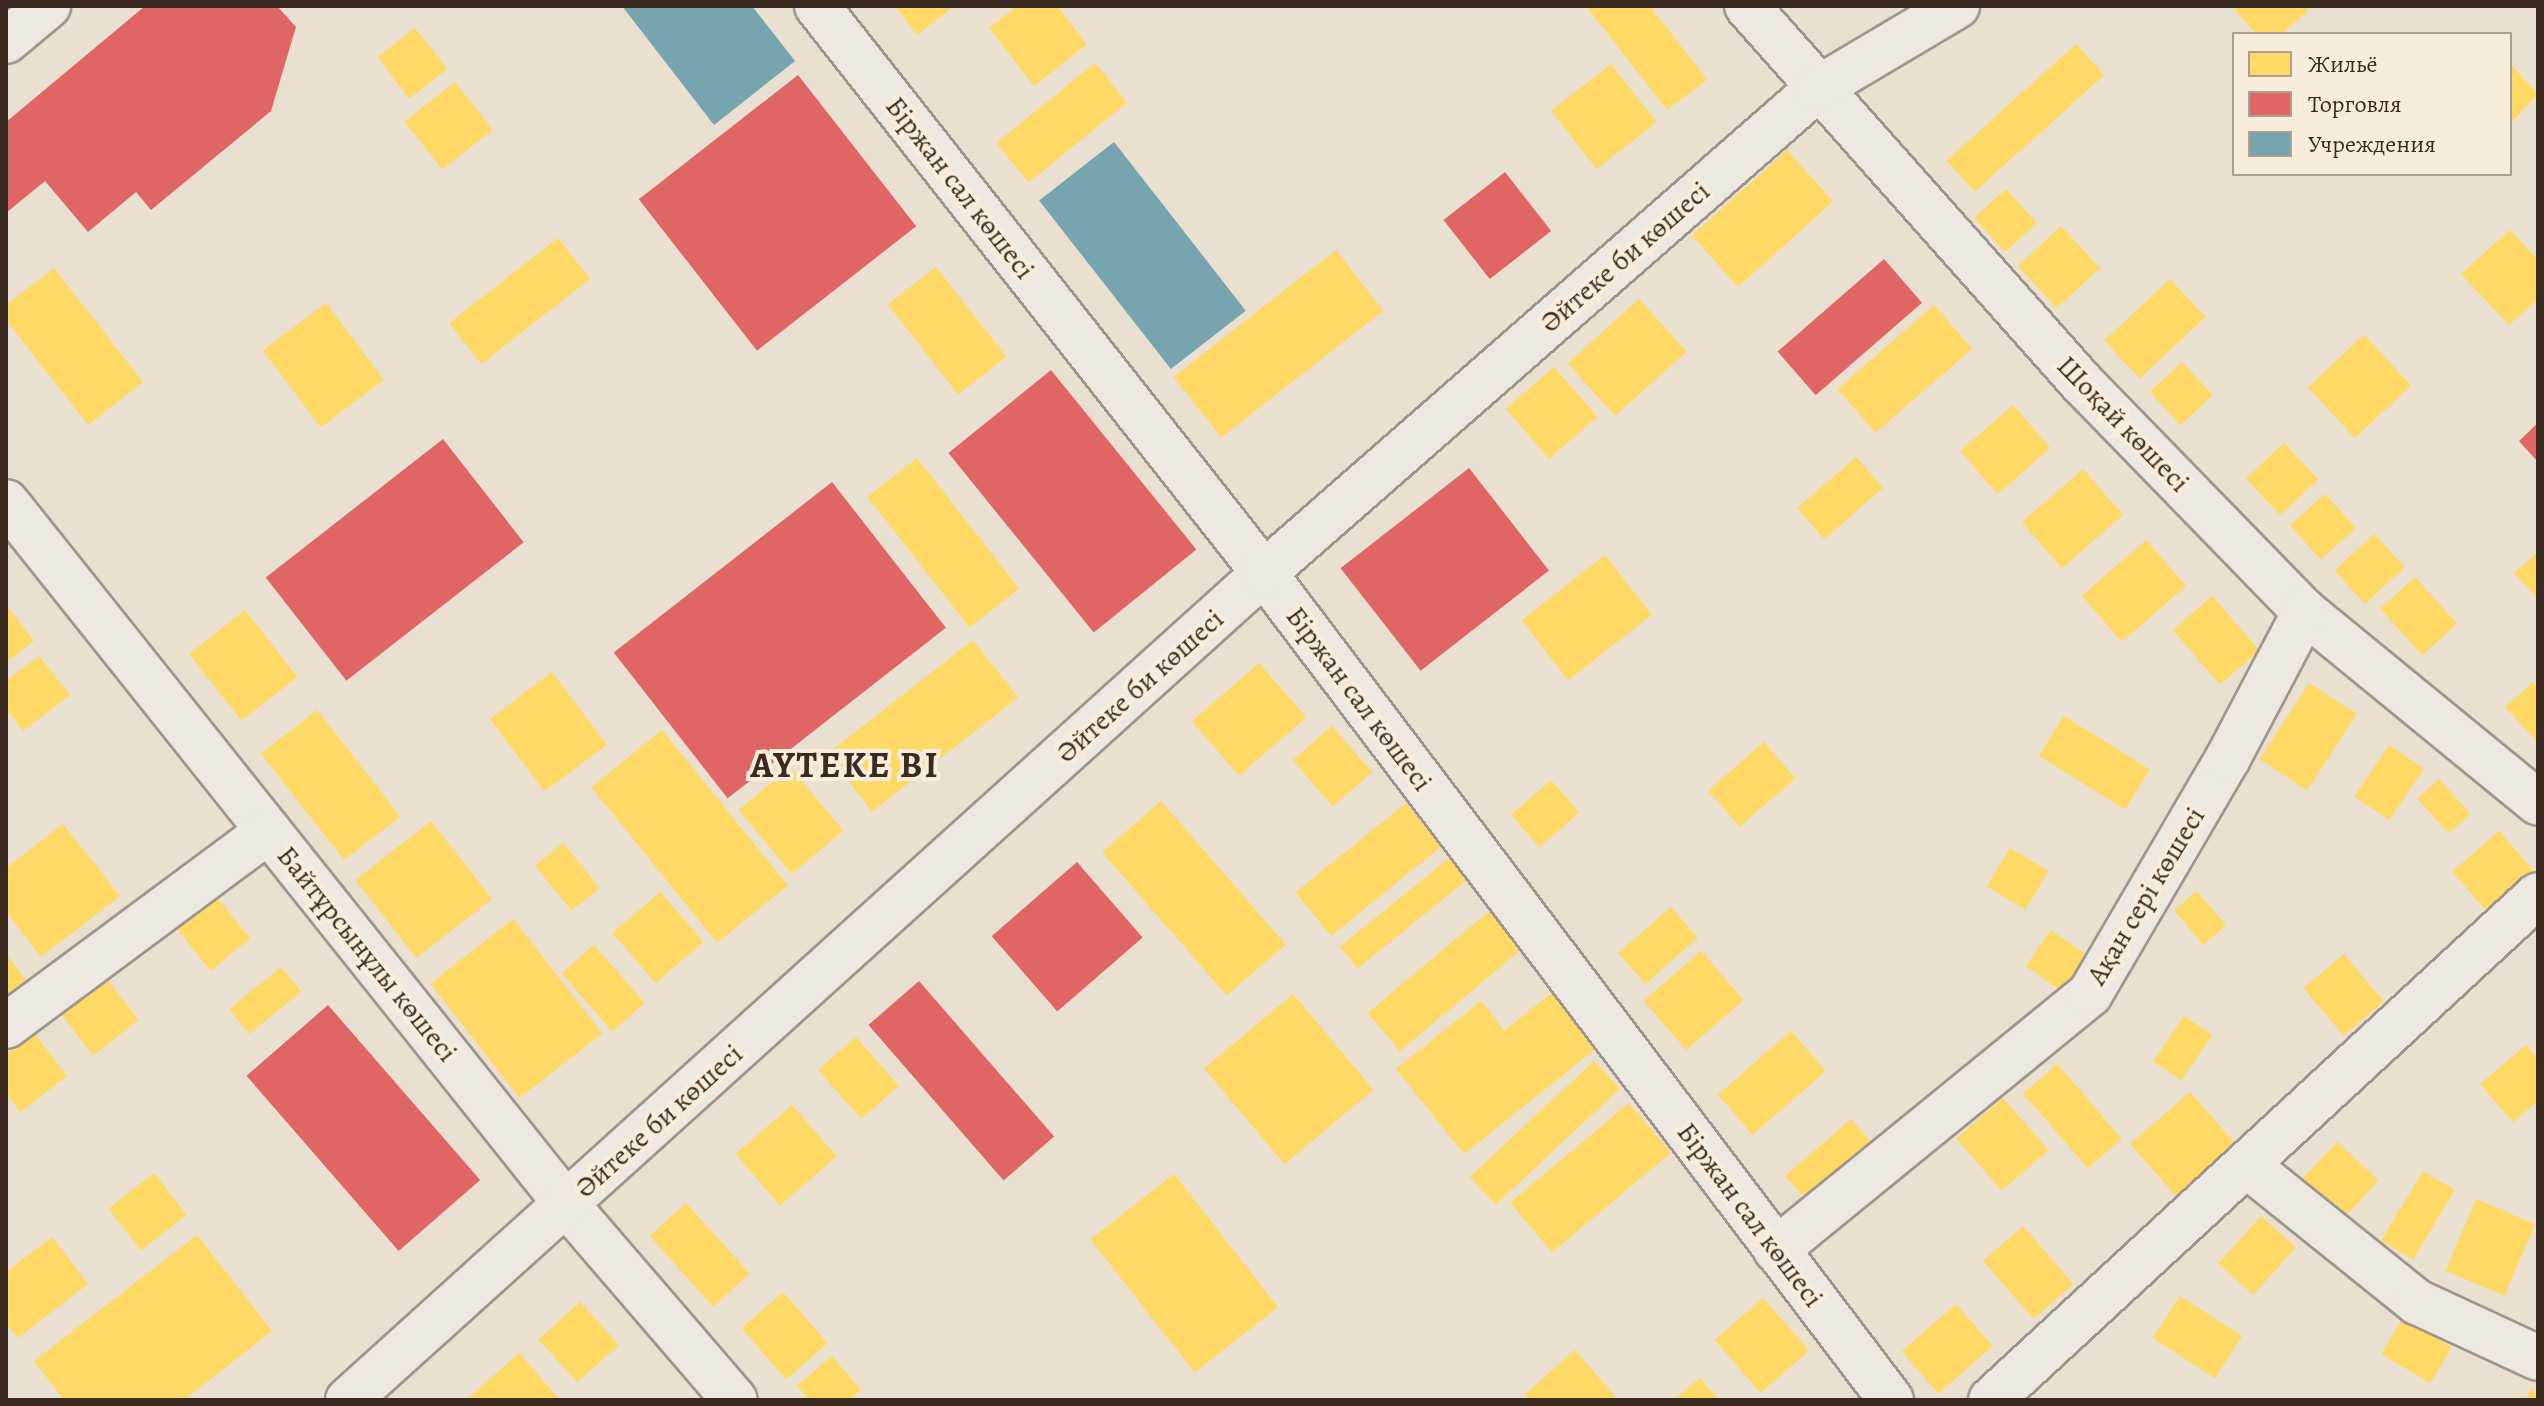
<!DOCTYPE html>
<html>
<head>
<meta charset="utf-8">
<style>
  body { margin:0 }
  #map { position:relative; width:2544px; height:1406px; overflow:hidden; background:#eae0d0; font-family:Alegreya,serif }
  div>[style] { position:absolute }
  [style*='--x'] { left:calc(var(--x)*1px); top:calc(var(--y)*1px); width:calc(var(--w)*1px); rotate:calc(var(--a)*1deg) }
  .homes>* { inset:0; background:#ffd966; transform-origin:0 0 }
  .shops>* { inset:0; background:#e06666; transform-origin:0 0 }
  .public>* { inset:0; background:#76a5af; transform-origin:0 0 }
  .roads { filter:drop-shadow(2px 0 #9e968c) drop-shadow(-2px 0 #9e968c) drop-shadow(0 2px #9e968c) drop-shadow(0 -2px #9e968c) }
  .minor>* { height:44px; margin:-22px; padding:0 22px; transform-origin:22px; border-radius:22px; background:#ede8e1 }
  span { translate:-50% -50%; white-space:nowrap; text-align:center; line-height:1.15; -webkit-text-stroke:8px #f8edda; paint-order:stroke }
  .street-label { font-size:28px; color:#3a2a20 }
  .district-label { font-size:36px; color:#3a2a20; font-weight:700; letter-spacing:2px }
  .frame { position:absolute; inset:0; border:8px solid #3a2a20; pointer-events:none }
  .legend { position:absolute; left:2232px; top:32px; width:280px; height:144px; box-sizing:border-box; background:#f8edda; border:2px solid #ac9f90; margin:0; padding:10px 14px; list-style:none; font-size:24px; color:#3a2a20 }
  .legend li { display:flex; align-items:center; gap:16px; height:40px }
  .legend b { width:40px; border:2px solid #ac9f90 }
</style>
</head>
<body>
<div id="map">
  <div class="homes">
    <div style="clip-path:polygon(895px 6px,954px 6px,917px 35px)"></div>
    <div style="clip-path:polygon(1018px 6px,1057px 6px,1087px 44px,1034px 86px,989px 28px)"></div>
    <div style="clip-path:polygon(1586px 6px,1650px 6px,1707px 80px,1667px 110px)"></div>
    <div style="clip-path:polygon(2239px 6px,2304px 6px,2308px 10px,2282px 34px,2256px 34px,2235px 10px)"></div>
    <div style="left:415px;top:28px;width:52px;height:48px;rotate:52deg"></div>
    <div style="left:2076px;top:44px;width:42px;height:174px;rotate:48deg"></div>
    <div style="left:1095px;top:63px;width:51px;height:127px;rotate:51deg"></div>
    <div style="left:1611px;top:64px;width:74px;height:76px;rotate:52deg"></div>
    <div style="clip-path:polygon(2510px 64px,2538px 94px,2510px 124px)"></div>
    <div style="left:455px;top:82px;width:61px;height:64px;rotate:52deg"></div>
    <div style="left:1787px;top:150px;width:69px;height:128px;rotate:48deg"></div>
    <div style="left:2006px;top:189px;width:46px;height:43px;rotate:48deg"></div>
    <div style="left:2061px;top:226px;width:57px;height:59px;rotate:47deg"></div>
    <div style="clip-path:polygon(2510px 230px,2538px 260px,2538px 299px,2509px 325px,2461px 274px)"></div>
    <div style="left:558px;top:238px;width:52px;height:138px;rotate:52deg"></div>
    <div style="left:1336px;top:250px;width:77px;height:206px;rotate:52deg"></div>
    <div style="left:936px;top:267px;width:114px;height:61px;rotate:52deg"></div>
    <div style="clip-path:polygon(54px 268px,143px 382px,88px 425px,6px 320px,6px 305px)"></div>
    <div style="left:2170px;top:279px;width:52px;height:90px;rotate:47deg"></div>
    <div style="left:1639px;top:299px;width:71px;height:96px;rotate:48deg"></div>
    <div style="left:326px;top:303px;width:96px;height:79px;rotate:53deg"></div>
    <div style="left:1934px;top:305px;width:58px;height:128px;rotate:49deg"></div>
    <div style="left:2364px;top:335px;width:69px;height:77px;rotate:47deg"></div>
    <div style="left:2182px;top:362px;width:45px;height:44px;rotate:47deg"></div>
    <div style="left:1554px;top:367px;width:66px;height:64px;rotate:49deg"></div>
    <div style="left:2013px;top:405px;width:57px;height:70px;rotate:49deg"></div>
    <div style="left:2284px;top:443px;width:50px;height:52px;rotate:47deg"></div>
    <div style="left:1856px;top:457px;width:41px;height:78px;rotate:49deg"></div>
    <div style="left:917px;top:458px;width:166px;height:63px;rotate:52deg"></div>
    <div style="left:2083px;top:469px;width:61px;height:81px;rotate:49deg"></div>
    <div style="left:2325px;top:494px;width:46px;height:47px;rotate:48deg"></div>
    <div style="left:2374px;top:534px;width:45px;height:54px;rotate:47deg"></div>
    <div style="left:2146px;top:540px;width:61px;height:85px;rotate:49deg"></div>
    <div style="clip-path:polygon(2538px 552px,2538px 599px,2514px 573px)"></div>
    <div style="left:1605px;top:555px;width:76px;height:106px;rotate:52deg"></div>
    <div style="left:2415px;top:577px;width:63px;height:47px;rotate:48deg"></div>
    <div style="left:2212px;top:596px;width:72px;height:52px;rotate:49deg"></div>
    <div style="clip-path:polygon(6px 605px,34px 641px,6px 662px)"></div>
    <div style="left:245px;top:610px;width:85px;height:71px;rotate:52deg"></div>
    <div style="left:973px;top:640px;width:73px;height:185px;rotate:52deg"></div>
    <div style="clip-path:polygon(39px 656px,70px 695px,23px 731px,6px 709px,6px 681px)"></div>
    <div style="left:1259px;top:663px;width:72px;height:89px;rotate:49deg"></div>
    <div style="left:552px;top:672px;width:91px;height:78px;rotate:53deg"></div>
    <div style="clip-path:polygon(2533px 682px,2538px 688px,2538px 743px,2505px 707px)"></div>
    <div style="left:2309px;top:683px;width:57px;height:91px;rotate:33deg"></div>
    <div style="left:317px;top:710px;width:135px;height:71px;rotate:52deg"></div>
    <div style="left:2064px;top:716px;width:101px;height:47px;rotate:32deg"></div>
    <div style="left:1332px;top:726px;width:61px;height:52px;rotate:49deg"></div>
    <div style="left:662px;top:730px;width:200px;height:91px;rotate:51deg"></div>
    <div style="left:1764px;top:742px;width:48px;height:74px;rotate:49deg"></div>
    <div style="left:2389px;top:745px;width:42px;height:62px;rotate:34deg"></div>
    <div style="left:790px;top:767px;width:83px;height:67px;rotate:50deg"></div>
    <div style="left:2439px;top:779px;width:47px;height:29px;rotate:48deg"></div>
    <div style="left:1551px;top:780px;width:43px;height:53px;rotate:49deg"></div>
    <div style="left:1161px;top:801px;width:190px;height:78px;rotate:49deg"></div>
    <div style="left:1406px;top:803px;width:56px;height:142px;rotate:51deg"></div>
    <div style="left:431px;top:821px;width:99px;height:96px;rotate:52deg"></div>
    <div style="clip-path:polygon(63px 824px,120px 896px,41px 957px,6px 911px,6px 868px)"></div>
    <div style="left:2499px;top:831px;width:55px;height:62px;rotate:49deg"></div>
    <div style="left:563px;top:843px;width:58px;height:36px;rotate:51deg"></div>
    <div style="left:2010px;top:848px;width:45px;height:45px;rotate:31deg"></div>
    <div style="left:1458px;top:851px;width:28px;height:152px;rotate:51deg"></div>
    <div style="left:2197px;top:891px;width:45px;height:30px;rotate:50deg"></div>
    <div style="left:660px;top:892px;width:66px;height:63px;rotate:49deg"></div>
    <div style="left:215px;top:895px;width:56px;height:51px;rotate:51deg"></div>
    <div style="left:1494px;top:907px;width:50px;height:165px;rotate:50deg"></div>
    <div style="left:1671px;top:907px;width:41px;height:70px;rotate:49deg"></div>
    <div style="left:513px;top:919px;width:145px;height:105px;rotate:52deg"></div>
    <div style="left:2051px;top:930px;width:47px;height:44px;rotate:35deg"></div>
    <div style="left:594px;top:945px;width:77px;height:43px;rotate:49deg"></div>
    <div style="left:1701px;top:951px;width:65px;height:76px;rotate:49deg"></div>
    <div style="clip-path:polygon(6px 954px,28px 983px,6px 1000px)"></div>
    <div style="left:2344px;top:954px;width:62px;height:53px;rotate:50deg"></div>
    <div style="left:281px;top:967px;width:32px;height:67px;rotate:51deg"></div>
    <div style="left:106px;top:978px;width:53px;height:58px;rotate:52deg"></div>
    <div style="clip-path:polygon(1553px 992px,1598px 1047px,1464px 1154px,1396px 1069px,1481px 1001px,1504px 1031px)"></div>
    <div style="left:1293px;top:994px;width:125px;height:116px;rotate:50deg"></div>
    <div style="left:2184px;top:1016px;width:34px;height:55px;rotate:34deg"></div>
    <div style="left:1791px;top:1031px;width:53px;height:97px;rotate:49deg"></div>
    <div style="clip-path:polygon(34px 1033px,67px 1076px,20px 1112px,6px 1093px,6px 1054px)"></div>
    <div style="left:856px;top:1037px;width:65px;height:50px;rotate:49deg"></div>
    <div style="clip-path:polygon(2526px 1045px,2538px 1059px,2538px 1101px,2513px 1122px,2480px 1084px)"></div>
    <div style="left:1594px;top:1061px;width:38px;height:170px;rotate:47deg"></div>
    <div style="left:2057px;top:1064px;width:99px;height:45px;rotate:49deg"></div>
    <div style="left:2190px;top:1092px;width:77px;height:79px;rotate:49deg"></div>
    <div style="left:2003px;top:1098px;width:69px;height:62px;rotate:49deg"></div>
    <div style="left:1629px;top:1103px;width:65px;height:155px;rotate:50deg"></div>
    <div style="left:792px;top:1105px;width:68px;height:75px;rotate:49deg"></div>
    <div style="left:1851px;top:1119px;width:40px;height:87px;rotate:49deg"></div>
    <div style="left:2337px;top:1142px;width:57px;height:58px;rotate:43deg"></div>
    <div style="left:2423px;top:1171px;width:37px;height:81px;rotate:31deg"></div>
    <div style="left:154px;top:1173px;width:53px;height:58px;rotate:52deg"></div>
    <div style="left:1174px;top:1174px;width:169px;height:106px;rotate:52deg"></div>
    <div style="left:2476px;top:1199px;width:64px;height:78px;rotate:23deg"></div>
    <div style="left:686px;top:1203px;width:95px;height:49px;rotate:48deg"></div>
    <div style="left:2261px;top:1216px;width:47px;height:64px;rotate:42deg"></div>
    <div style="left:2023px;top:1226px;width:77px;height:53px;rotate:49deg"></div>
    <div style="clip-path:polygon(197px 1235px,272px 1331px,184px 1400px,64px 1400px,34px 1361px)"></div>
    <div style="clip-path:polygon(52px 1237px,88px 1284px,18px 1338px,6px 1323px,6px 1272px)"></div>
    <div style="left:783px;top:1292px;width:68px;height:55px;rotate:49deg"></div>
    <div style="left:2180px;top:1296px;width:74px;height:50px;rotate:33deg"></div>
    <div style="left:1763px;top:1298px;width:70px;height:64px;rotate:49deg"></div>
    <div style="left:580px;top:1302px;width:58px;height:56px;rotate:48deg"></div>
    <div style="left:1956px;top:1304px;width:56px;height:72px;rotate:49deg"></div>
    <div style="left:2403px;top:1318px;width:57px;height:42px;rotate:31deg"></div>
    <div style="clip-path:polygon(1575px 1350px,1618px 1400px,1530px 1400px,1525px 1394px)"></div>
    <div style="clip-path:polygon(519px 1353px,560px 1400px,466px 1400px)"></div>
    <div style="clip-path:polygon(832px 1356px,861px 1390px,849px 1400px,809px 1400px,797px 1386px)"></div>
    <div style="clip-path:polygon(1700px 1378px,1719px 1400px,1674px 1400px)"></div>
    <div style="clip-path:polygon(2532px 1388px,2538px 1400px,2525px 1400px)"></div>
  </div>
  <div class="shops">
    <div style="clip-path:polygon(145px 6px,277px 6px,296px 27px,271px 111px,151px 210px,136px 192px,88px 232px,45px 181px,6px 213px,6px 122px)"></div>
    <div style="left:798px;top:75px;width:192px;height:202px;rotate:52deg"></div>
    <div style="left:1505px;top:172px;width:75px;height:78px;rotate:52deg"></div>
    <div style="left:1884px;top:259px;width:58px;height:141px;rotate:49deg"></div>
    <div style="left:1051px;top:370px;width:231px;height:132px;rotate:51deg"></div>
    <div style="clip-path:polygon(2538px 423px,2538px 462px,2519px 441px)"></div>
    <div style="left:443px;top:439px;width:131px;height:225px;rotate:52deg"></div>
    <div style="left:1469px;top:468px;width:130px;height:163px;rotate:52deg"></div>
    <div style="left:832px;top:482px;width:185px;height:277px;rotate:52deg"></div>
    <div style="left:1077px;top:862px;width:100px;height:113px;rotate:49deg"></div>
    <div style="left:919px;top:981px;width:206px;height:67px;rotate:49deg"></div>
    <div style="left:328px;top:1005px;width:232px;height:108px;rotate:49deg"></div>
  </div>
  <div class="public">
    <div style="clip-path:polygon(622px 6px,752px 6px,795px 61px,714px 125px)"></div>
    <div style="left:1114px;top:142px;width:214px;height:95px;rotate:52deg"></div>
  </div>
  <div class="roads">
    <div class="minor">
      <div style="--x:817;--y:6;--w:722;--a:51.75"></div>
      <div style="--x:1264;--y:573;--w:1038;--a:52.83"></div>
      <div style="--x:1747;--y:6;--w:504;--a:48.38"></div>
      <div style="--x:2082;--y:383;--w:320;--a:45.8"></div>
      <div style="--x:2305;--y:612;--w:301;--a:39.3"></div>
      <div style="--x:6;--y:41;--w:55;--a:-39.8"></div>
      <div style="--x:6;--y:502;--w:899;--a:51.41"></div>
      <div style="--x:567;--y:1205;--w:257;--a:49.3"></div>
      <div style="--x:6;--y:1026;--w:327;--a:-36.6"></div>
      <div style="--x:2249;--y:1167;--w:216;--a:38.8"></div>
      <div style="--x:2417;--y:1302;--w:133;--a:24.8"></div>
      <div style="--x:1776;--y:1250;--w:405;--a:-39.2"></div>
      <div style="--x:2090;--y:994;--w:273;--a:-59.7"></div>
      <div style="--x:2228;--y:758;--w:165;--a:-62.2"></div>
      <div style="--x:348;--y:1400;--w:1234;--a:-42.08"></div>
      <div style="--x:1264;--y:573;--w:735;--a:-41.19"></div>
      <div style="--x:1817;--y:89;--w:163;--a:-30.7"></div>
      <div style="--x:1991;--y:1400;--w:744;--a:-42.71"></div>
    </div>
  </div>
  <div class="street-label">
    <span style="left:960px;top:188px;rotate:52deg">Біржан сал көшесі</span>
    <span style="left:1625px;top:257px;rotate:-41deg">Әйтеке би көшесі</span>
    <span style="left:2123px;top:424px;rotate:46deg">Шоқай көшесі</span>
    <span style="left:1140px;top:686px;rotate:-42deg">Әйтеке би көшесі</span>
    <span style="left:1359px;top:699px;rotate:53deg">Біржан сал көшесі</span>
    <span style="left:2146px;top:896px;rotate:-59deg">Ақан сері көшесі</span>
    <span style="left:367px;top:954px;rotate:51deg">Байтұрсынұлы көшесі</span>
    <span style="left:659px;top:1121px;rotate:-42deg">Әйтеке би көшесі</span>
    <span style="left:1750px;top:1215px;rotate:53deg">Біржан сал көшесі</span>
  </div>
  <div class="district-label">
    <span style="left:845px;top:765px">AYTEKE BI</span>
  </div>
  <div class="frame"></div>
  <ul class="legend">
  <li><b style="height:22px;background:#ffd966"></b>Жильё</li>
  <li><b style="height:22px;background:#e06666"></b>Торговля</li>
  <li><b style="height:22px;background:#76a5af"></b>Учреждения</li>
  </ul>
</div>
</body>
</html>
